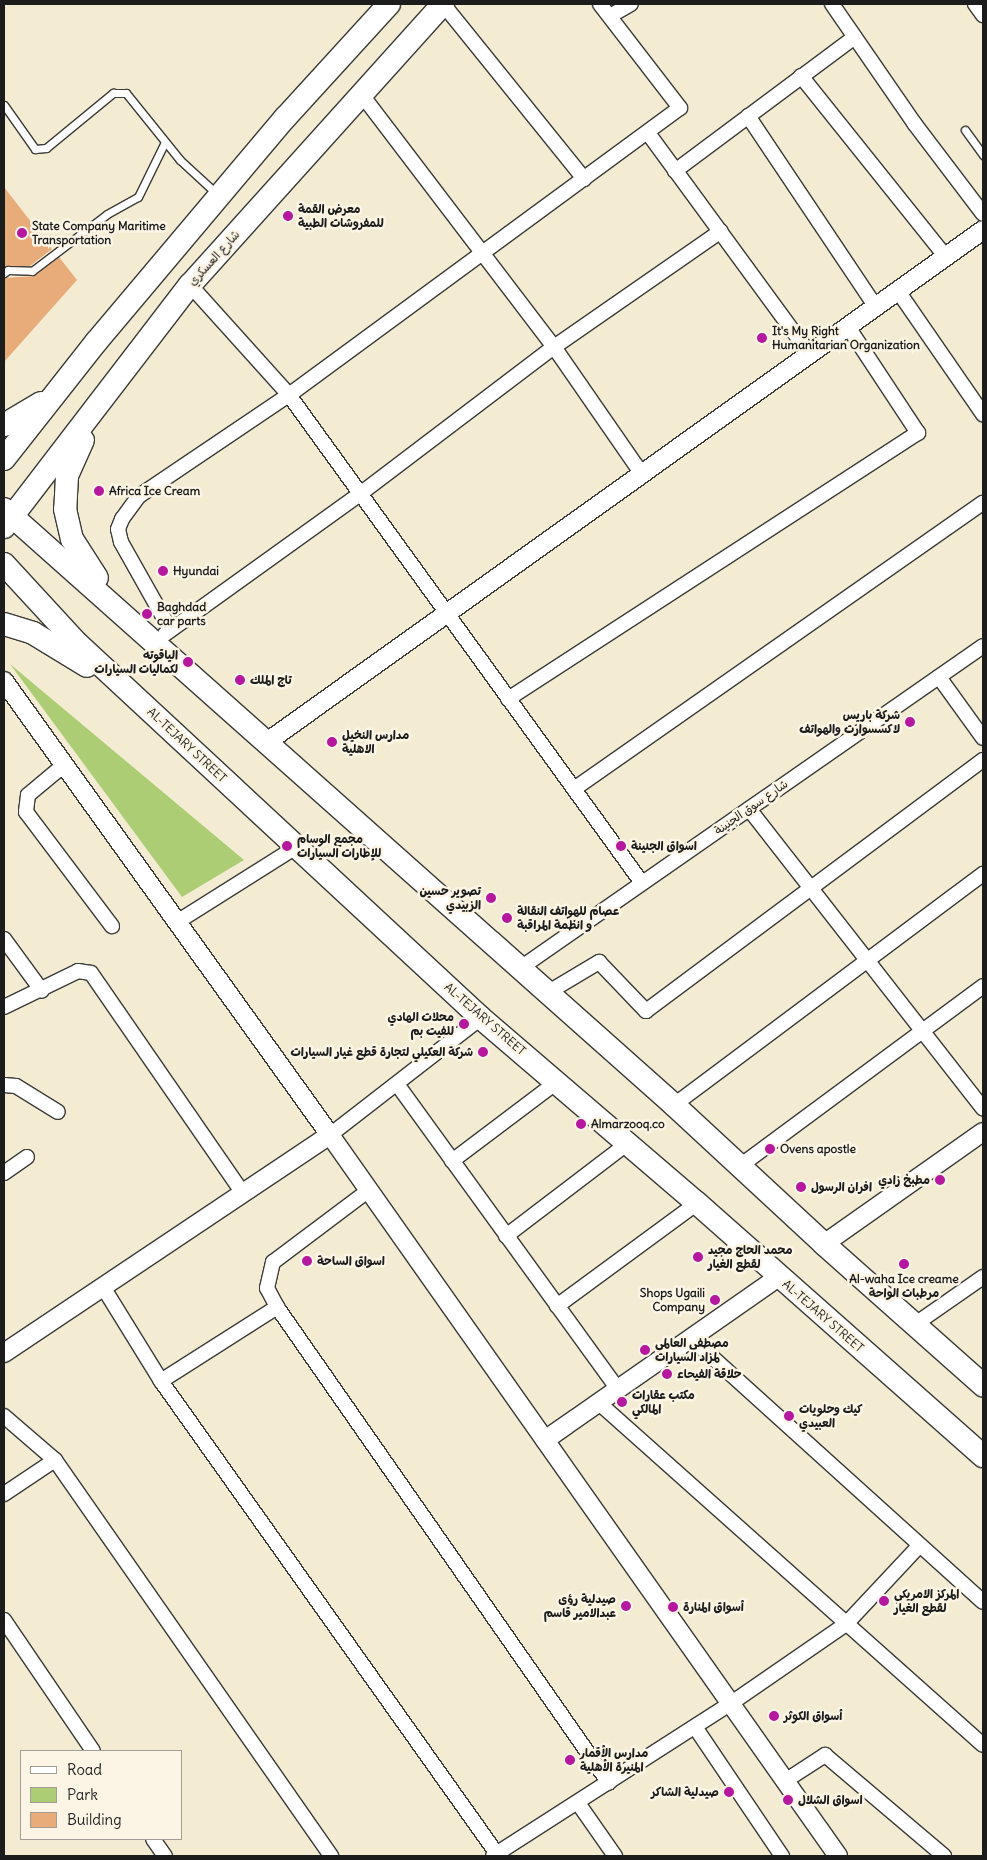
<!DOCTYPE html>
<html>
<head>
<meta charset="utf-8">
<style>
  body { margin:0 }
  #map { position:relative; width:987px; height:1860px; overflow:hidden; background:#f3ecd3; font-family:Delius,"Playpen Sans Arabic",sans-serif }
  div>[style] { position:absolute }
  [style*='--x'] { left:calc(var(--x)*1px); top:calc(var(--y)*1px); width:calc(var(--w)*1px); rotate:calc(var(--a)*1deg) }
  .green>* { inset:0; background:#adcd75 }
  .building>* { inset:0; background:#e7ac7a }
  .roads { filter:drop-shadow(1px 0 #3c3b37) drop-shadow(-1px 0 #3c3b37) drop-shadow(0 1px #3c3b37) drop-shadow(0 -1px #3c3b37) }
  .service>* { height:7px; margin:-3.5px; padding:0 3.5px; transform-origin:3.5px; border-radius:3.5px; background:#fff }
  .minor>* { height:14px; margin:-7px; padding:0 7px; transform-origin:7px; border-radius:7px; background:#fff }
  .tertiary>* { height:18px; margin:-9px; padding:0 9px; transform-origin:9px; border-radius:9px; background:#fff }
  .primary>* { height:22px; margin:-11px; padding:0 11px; transform-origin:11px; border-radius:11px; background:#fff }
  .dots>* { width:14px; height:14px; translate:-50% -50%; box-sizing:border-box; border:2px solid #fcf5e5; border-radius:50% }
  span { translate:-50% -50%; white-space:nowrap; text-align:center; line-height:1.15; -webkit-text-stroke:5px #fcf5e5; paint-order:stroke }
  .poi-label { font-size:12px; color:#1c1c1c; font-weight:700 }
  .left { translate:0 -50%; text-align:left }
  .right { translate:-100% -50%; text-align:right }
  .street-label { font-size:12px; color:#1c1c1c }
  .frame { position:absolute; inset:0; border:5px solid #1c1c1c; pointer-events:none }
  .legend { position:absolute; left:20px; top:1750px; width:162px; height:90px; box-sizing:border-box; background:#fcf5e5; border:1px solid #a29e95; margin:0; padding:6px 9px; list-style:none; font-size:15px; color:#1c1c1c }
  .legend li { display:flex; align-items:center; gap:10px; height:25px }
  .legend b { width:25px; border:1px solid #a29e95 }
</style>
</head>
<body>
<div id="map">
  <div class="green">
    <div style="clip-path:polygon(10px 664px,244px 860px,182px 897px)"></div>
  </div>
  <div class="building">
    <div style="clip-path:polygon(4px 187px,52px 249px,30px 266px,4px 267px)"></div>
    <div style="clip-path:polygon(59px 257px,77px 280px,4px 362px,4px 278px,35px 276px)"></div>
  </div>
  <div class="roads">
    <div class="service">
      <div style="--x:4;--y:105;--w:54;--a:54.8"></div>
      <div style="--x:35;--y:149;--w:11;--a:-5"></div>
      <div style="--x:46;--y:148;--w:87;--a:-39.4"></div>
      <div style="--x:113;--y:93;--w:13;--a:0"></div>
      <div style="--x:126;--y:93;--w:86;--a:51.1"></div>
      <div style="--x:180;--y:160;--w:50;--a:42.6"></div>
      <div style="--x:965;--y:130;--w:31;--a:54"></div>
      <div style="--x:4;--y:273;--w:5;--a:-37"></div>
      <div style="--x:8;--y:270;--w:24;--a:2"></div>
      <div style="--x:32;--y:271;--w:94;--a:-37.2"></div>
      <div style="--x:107;--y:214;--w:35;--a:-29"></div>
      <div style="--x:138;--y:197;--w:61;--a:-63.9"></div>
    </div>
    <div class="minor">
      <div style="--x:443;--y:4;--w:225;--a:51.1"></div>
      <div style="--x:832;--y:4;--w:145;--a:55.4"></div>
      <div style="--x:914;--y:123;--w:114;--a:52.8"></div>
      <div style="--x:975;--y:4;--w:14;--a:54"></div>
      <div style="--x:610;--y:16;--w:24;--a:-30"></div>
      <div style="--x:801;--y:76;--w:232;--a:51.3"></div>
      <div style="--x:362;--y:95;--w:317;--a:52.7"></div>
      <div style="--x:554;--y:347;--w:155;--a:55.3"></div>
      <div style="--x:748;--y:116;--w:230;--a:56.2"></div>
      <div style="--x:648;--y:133;--w:274;--a:53.8"></div>
      <div style="--x:675;--y:171;--w:224;--a:-36.7"></div>
      <div style="--x:190;--y:285;--w:148;--a:48"></div>
      <div style="--x:289;--y:395;--w:602;--a:54.12"></div>
      <div style="--x:898;--y:291;--w:150;--a:55.4"></div>
      <div style="--x:170;--y:629;--w:100;--a:-119.4"></div>
      <div style="--x:121;--y:542;--w:13;--a:-103"></div>
      <div style="--x:118;--y:529;--w:11;--a:-68"></div>
      <div style="--x:122;--y:519;--w:29;--a:-54"></div>
      <div style="--x:139;--y:496;--w:181;--a:-34"></div>
      <div style="--x:289;--y:395;--w:485;--a:-36.3"></div>
      <div style="--x:680;--y:108;--w:131;--a:-127.6"></div>
      <div style="--x:165;--y:634;--w:240;--a:-35.7"></div>
      <div style="--x:360;--y:494;--w:243;--a:-37.2"></div>
      <div style="--x:554;--y:347;--w:203;--a:-34.8"></div>
      <div style="--x:939;--y:677;--w:75;--a:54.2"></div>
      <div style="--x:508;--y:699;--w:489;--a:-33"></div>
      <div style="--x:918;--y:433;--w:127;--a:-123.4"></div>
      <div style="--x:64;--y:765;--w:47;--a:140.2"></div>
      <div style="--x:28;--y:795;--w:17;--a:97"></div>
      <div style="--x:26;--y:812;--w:143;--a:53"></div>
      <div style="--x:574;--y:789;--w:499;--a:-35"></div>
      <div style="--x:749;--y:809;--w:380;--a:52"></div>
      <div style="--x:177;--y:922;--w:141;--a:-32.2"></div>
      <div style="--x:4;--y:939;--w:64;--a:53.8"></div>
      <div style="--x:519;--y:969;--w:565;--a:-34.84"></div>
      <div style="--x:547;--y:993;--w:61;--a:-30.8"></div>
      <div style="--x:599;--y:962;--w:68;--a:46.2"></div>
      <div style="--x:646;--y:1011;--w:420;--a:-36.7"></div>
      <div style="--x:4;--y:1007;--w:82;--a:-25.9"></div>
      <div style="--x:78;--y:971;--w:13;--a:9"></div>
      <div style="--x:91;--y:973;--w:267;--a:55.4"></div>
      <div style="--x:397;--y:1084;--w:377;--a:54.1"></div>
      <div style="--x:4;--y:1085;--w:12;--a:5"></div>
      <div style="--x:16;--y:1086;--w:49;--a:31.8"></div>
      <div style="--x:674;--y:1105;--w:386;--a:-36.8"></div>
      <div style="--x:330;--y:1135;--w:191;--a:-37.8"></div>
      <div style="--x:452;--y:1161;--w:131;--a:-37"></div>
      <div style="--x:740;--y:1166;--w:302;--a:-36.5"></div>
      <div style="--x:4;--y:1173;--w:28;--a:-35"></div>
      <div style="--x:369;--y:1190;--w:120;--a:143.1"></div>
      <div style="--x:273;--y:1262;--w:27;--a:103"></div>
      <div style="--x:267;--y:1288;--w:21;--a:62"></div>
      <div style="--x:277;--y:1307;--w:580;--a:55.11"></div>
      <div style="--x:506;--y:1236;--w:153;--a:-37.3"></div>
      <div style="--x:103;--y:1287;--w:110;--a:58.3"></div>
      <div style="--x:161;--y:1381;--w:580;--a:54.61"></div>
      <div style="--x:557;--y:1306;--w:174;--a:-36.3"></div>
      <div style="--x:914;--y:1325;--w:84;--a:-34.8"></div>
      <div style="--x:692;--y:1339;--w:392;--a:42.1"></div>
      <div style="--x:161;--y:1381;--w:138;--a:-32.5"></div>
      <div style="--x:599;--y:1403;--w:514;--a:41.69"></div>
      <div style="--x:4;--y:1416;--w:67;--a:40.8"></div>
      <div style="--x:55;--y:1460;--w:483;--a:55.1"></div>
      <div style="--x:4;--y:1494;--w:61;--a:-33.7"></div>
      <div style="--x:4;--y:1620;--w:158;--a:55.8"></div>
      <div style="--x:695;--y:1727;--w:156;--a:56"></div>
      <div style="--x:785;--y:1781;--w:48;--a:-33"></div>
      <div style="--x:825;--y:1755;--w:156;--a:40.3"></div>
      <div style="--x:578;--y:1803;--w:65;--a:55.1"></div>
      <div style="--x:153;--y:1839;--w:21;--a:55"></div>
      <div style="--x:493;--y:1856;--w:282;--a:-32.7"></div>
      <div style="--x:730;--y:1704;--w:141;--a:-34.6"></div>
      <div style="--x:846;--y:1624;--w:107;--a:-46.9"></div>
    </div>
    <div class="tertiary">
      <div style="--x:4;--y:681;--w:559;--a:54.32"></div>
      <div style="--x:330;--y:1135;--w:882;--a:54.83"></div>
      <div style="--x:267;--y:742;--w:880;--a:-35.57"></div>
      <div style="--x:824;--y:1244;--w:194;--a:-35.2"></div>
      <div style="--x:4;--y:1353;--w:392;--a:-33.8"></div>
      <div style="--x:545;--y:1440;--w:285;--a:-34.9"></div>
    </div>
    <div class="primary">
      <div style="--x:4;--y:425;--w:43;--a:-30.7"></div>
      <div style="--x:83;--y:440;--w:39;--a:114"></div>
      <div style="--x:67;--y:476;--w:33;--a:93"></div>
      <div style="--x:65;--y:509;--w:31;--a:77"></div>
      <div style="--x:72;--y:539;--w:46;--a:57.3"></div>
      <div style="--x:4;--y:459;--w:150;--a:-51.8"></div>
      <div style="--x:97;--y:341;--w:292;--a:-49.9"></div>
      <div style="--x:285;--y:118;--w:154;--a:-47.6"></div>
      <div style="--x:4;--y:509;--w:897;--a:41.65"></div>
      <div style="--x:674;--y:1105;--w:205;--a:42.8"></div>
      <div style="--x:824;--y:1244;--w:213;--a:41.6"></div>
      <div style="--x:4;--y:527;--w:305;--a:-52.5"></div>
      <div style="--x:190;--y:285;--w:378;--a:-48"></div>
      <div style="--x:4;--y:564;--w:108;--a:47.3"></div>
      <div style="--x:77;--y:643;--w:551;--a:42.87"></div>
      <div style="--x:481;--y:1018;--w:284;--a:40.6"></div>
      <div style="--x:697;--y:1203;--w:382;--a:41.5"></div>
      <div style="--x:4;--y:624;--w:30;--a:17"></div>
      <div style="--x:33;--y:633;--w:63;--a:31.4"></div>
    </div>
  </div>
  <div class="dots">
    <div style="left:288px;top:216px;background:#b5179e"></div>
    <div style="left:22px;top:233px;background:#b5179e"></div>
    <div style="left:762px;top:338px;background:#b5179e"></div>
    <div style="left:99px;top:491px;background:#b5179e"></div>
    <div style="left:163px;top:571px;background:#b5179e"></div>
    <div style="left:147px;top:614px;background:#b5179e"></div>
    <div style="left:188px;top:662px;background:#b5179e"></div>
    <div style="left:240px;top:680px;background:#b5179e"></div>
    <div style="left:910px;top:722px;background:#b5179e"></div>
    <div style="left:332px;top:742px;background:#b5179e"></div>
    <div style="left:287px;top:846px;background:#b5179e"></div>
    <div style="left:621px;top:846px;background:#b5179e"></div>
    <div style="left:491px;top:898px;background:#b5179e"></div>
    <div style="left:507px;top:918px;background:#b5179e"></div>
    <div style="left:464px;top:1024px;background:#b5179e"></div>
    <div style="left:483px;top:1052px;background:#b5179e"></div>
    <div style="left:581px;top:1124px;background:#b5179e"></div>
    <div style="left:770px;top:1149px;background:#b5179e"></div>
    <div style="left:940px;top:1180px;background:#b5179e"></div>
    <div style="left:801px;top:1187px;background:#b5179e"></div>
    <div style="left:698px;top:1257px;background:#b5179e"></div>
    <div style="left:307px;top:1261px;background:#b5179e"></div>
    <div style="left:904px;top:1264px;background:#b5179e"></div>
    <div style="left:715px;top:1300px;background:#b5179e"></div>
    <div style="left:645px;top:1350px;background:#b5179e"></div>
    <div style="left:667px;top:1374px;background:#b5179e"></div>
    <div style="left:622px;top:1402px;background:#b5179e"></div>
    <div style="left:789px;top:1416px;background:#b5179e"></div>
    <div style="left:884px;top:1601px;background:#b5179e"></div>
    <div style="left:626px;top:1606px;background:#b5179e"></div>
    <div style="left:673px;top:1607px;background:#b5179e"></div>
    <div style="left:774px;top:1716px;background:#b5179e"></div>
    <div style="left:570px;top:1760px;background:#b5179e"></div>
    <div style="left:729px;top:1792px;background:#b5179e"></div>
    <div style="left:788px;top:1800px;background:#b5179e"></div>
  </div>
  <div class="poi-label">
    <span class="left" style="left:298px;top:216px">معرض القمة<br>للمفروشات الطبية</span>
    <span class="left" style="left:32px;top:233px">State Company Maritime<br>Transportation</span>
    <span class="left" style="left:772px;top:338px">It's My Right<br>Humanitarian Organization</span>
    <span class="left" style="left:109px;top:491px">Africa Ice Cream</span>
    <span class="left" style="left:173px;top:571px">Hyundai</span>
    <span class="left" style="left:157px;top:614px">Baghdad<br>car parts</span>
    <span class="right" style="left:178px;top:662px">الياقوته<br>لكماليات السيارات</span>
    <span class="left" style="left:250px;top:680px">تاج الملك</span>
    <span class="right" style="left:900px;top:722px">شركة باريس<br>لاكسسوارت والهواتف</span>
    <span class="left" style="left:342px;top:742px">مدارس النخيل<br>الاهلية</span>
    <span class="left" style="left:297px;top:846px">مجمع الوسام<br>للإطارات السيارات</span>
    <span class="left" style="left:631px;top:846px">اسواق الجنينة</span>
    <span class="right" style="left:481px;top:898px">تصوير حسين<br>الزبيدي</span>
    <span class="left" style="left:517px;top:918px">عصام للهواتف النقالة<br>و انظمة المراقبة</span>
    <span class="right" style="left:454px;top:1024px">محلات الهادي<br>للفيت بم</span>
    <span class="right" style="left:473px;top:1052px">شركة العكيلي لتجارة قطع غيار السيارات</span>
    <span class="left" style="left:591px;top:1124px">Almarzooq.co</span>
    <span class="left" style="left:780px;top:1149px">Ovens apostle</span>
    <span class="right" style="left:930px;top:1180px">مطبخ زادي</span>
    <span class="left" style="left:811px;top:1187px">افران الرسول</span>
    <span class="left" style="left:708px;top:1257px">محمد الحاج مجيد<br>لقطع الغيار</span>
    <span class="left" style="left:317px;top:1261px">اسواق الساحة</span>
    <span style="left:904px;top:1286px">Al-waha Ice creame<br>مرطبات الواحة</span>
    <span class="right" style="left:705px;top:1300px">Shops Ugaili<br>Company</span>
    <span class="left" style="left:655px;top:1350px">مصطفى العالمي<br>لمزاد السيارات</span>
    <span class="left" style="left:677px;top:1374px">حلاقة الفيحاء</span>
    <span class="left" style="left:632px;top:1402px">مكتب عقارات<br>المالكي</span>
    <span class="left" style="left:799px;top:1416px">كيك وحلويات<br>العبيدي</span>
    <span class="left" style="left:894px;top:1601px">المركز الامريكي<br>لقطع الغيار</span>
    <span class="right" style="left:616px;top:1606px">صيدلية رؤى<br>عبدالامير قاسم</span>
    <span class="left" style="left:683px;top:1607px">أسواق المنارة</span>
    <span class="left" style="left:784px;top:1716px">أسواق الكوثر</span>
    <span class="left" style="left:580px;top:1760px">مدارس الأقمار<br>المنيرة الأهلية</span>
    <span class="right" style="left:719px;top:1792px">صيدلية الشاكر</span>
    <span class="left" style="left:798px;top:1800px">اسواق الشلال</span>
  </div>
  <div class="street-label">
    <span style="left:214px;top:258px;rotate:-48deg">شارع العسكري</span>
    <span style="left:187px;top:745px;rotate:43deg">AL-TEJARY STREET</span>
    <span style="left:751px;top:807px;rotate:-35deg">شارع سوق الجنينة</span>
    <span style="left:485px;top:1019px;rotate:41deg">AL-TEJARY STREET</span>
    <span style="left:823px;top:1316px;rotate:41deg">AL-TEJARY STREET</span>
  </div>
  <div class="frame"></div>
  <ul class="legend">
  <li><b style="height:6px;background:#fff"></b>Road</li>
  <li><b style="height:14px;background:#adcd75"></b>Park</li>
  <li><b style="height:14px;background:#e7ac7a"></b>Building</li>
  </ul>
</div>
</body>
</html>
